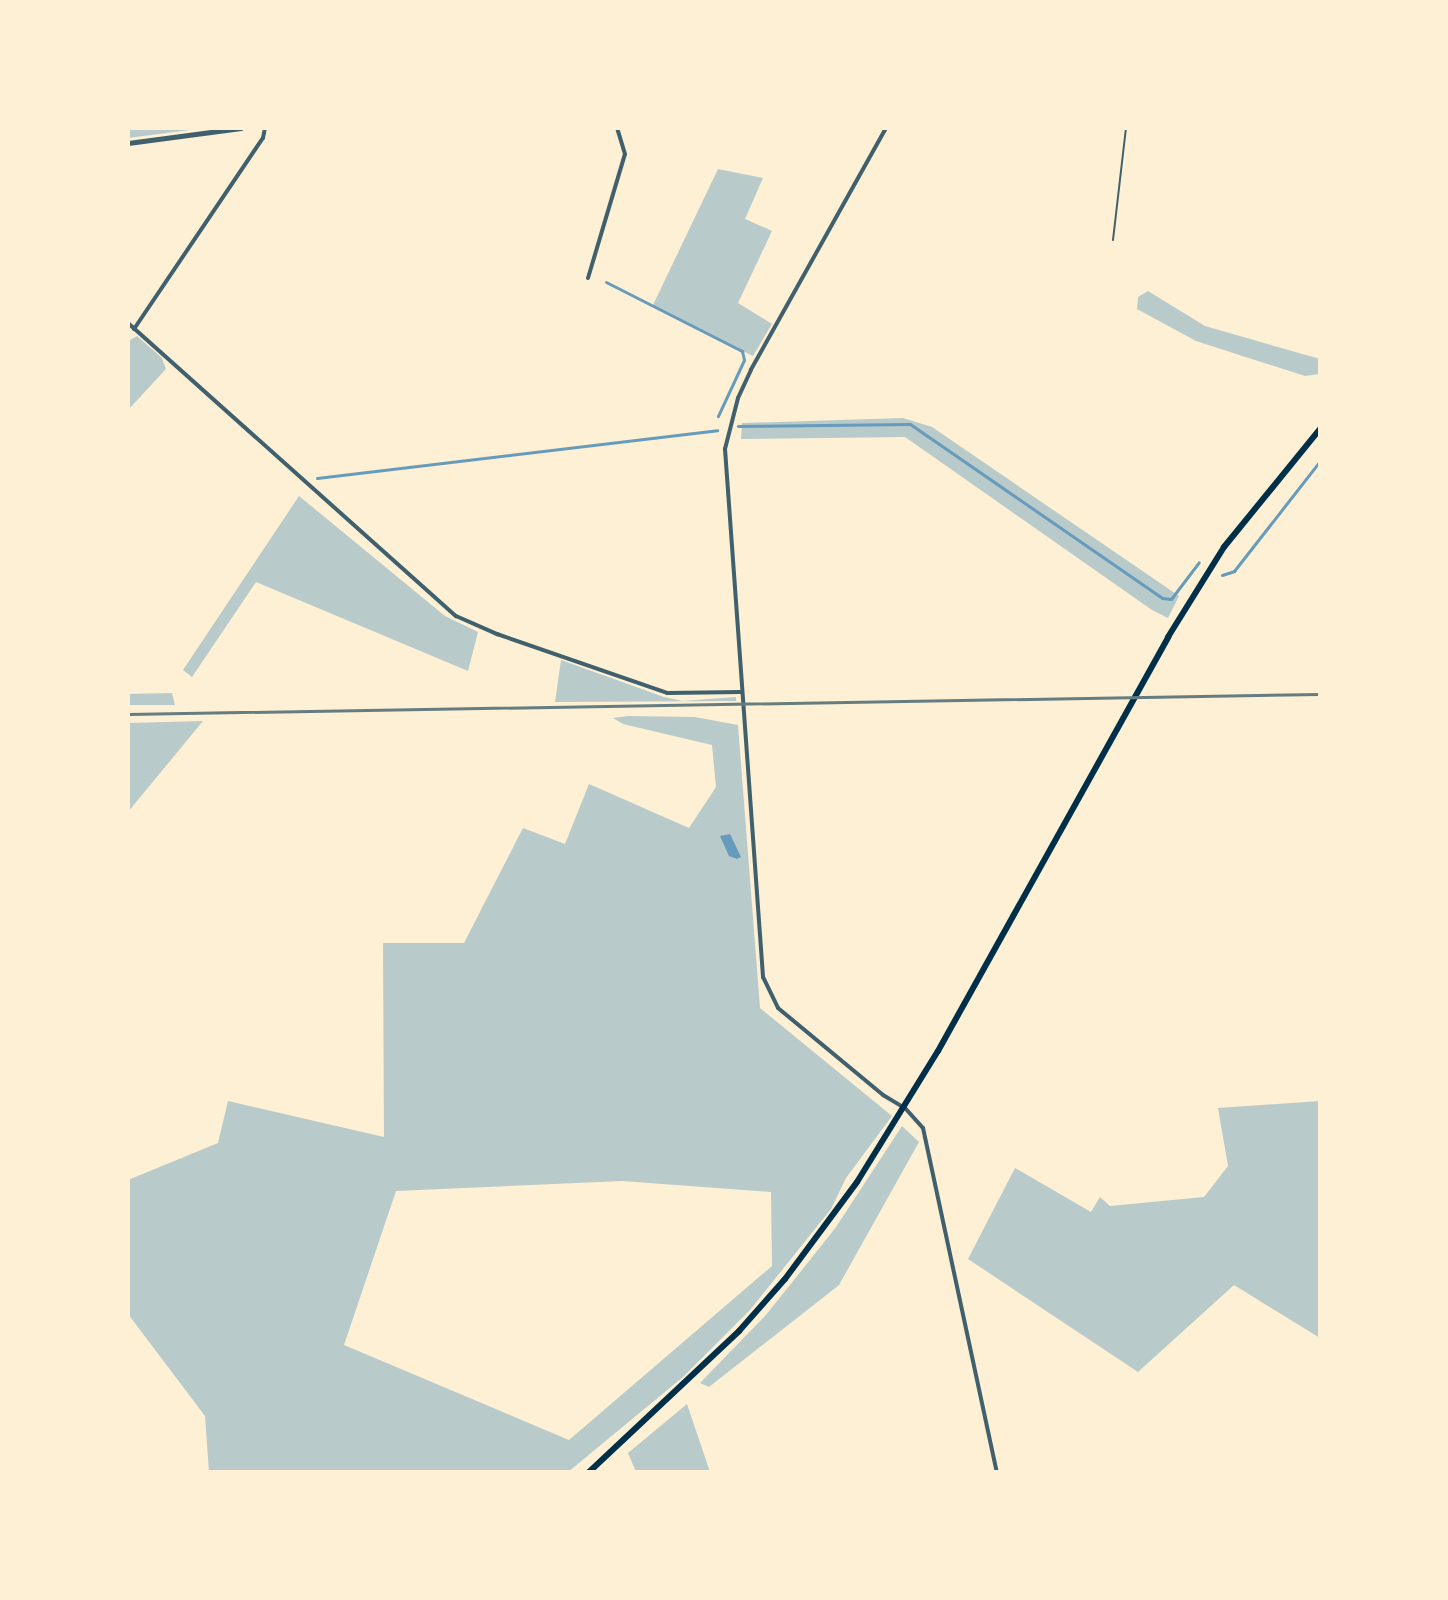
<!DOCTYPE html>
<html>
<head>
<meta charset="utf-8">
<style>
  body { margin:0 }
  #map { position:relative; width:1448px; height:1600px; overflow:hidden; background:#fdf0d5; font-family:Poppins,sans-serif }
  div>[style] { position:absolute }
  [style*='--x'] { left:calc(var(--x)*1px); top:calc(var(--y)*1px); width:calc(var(--w)*1px); rotate:calc(var(--a)*1deg) }
  .green>* { inset:0; background:#b9caca }
  .water>* { inset:0; background:#669bbc }
  .stream>* { height:3px; margin:-1.5px; padding:0 1.5px; transform-origin:1.5px; border-radius:1.5px; background:#669bbc }
  .service>* { height:2px; margin:-1px; padding:0 1px; transform-origin:1px; border-radius:1px; background:#3f606c }
  .minor>* { height:4px; margin:-2px; padding:0 2px; transform-origin:2px; border-radius:2px; background:#3f606c }
  .tertiary>* { height:5px; margin:-2.5px; padding:0 2.5px; transform-origin:2.5px; border-radius:2.5px; background:#3f606c }
  .secondary>* { height:6px; margin:-3px; padding:0 3px; transform-origin:3px; border-radius:3px; background:#003049 }
  .rail>* { height:3px; margin:-1.5px; padding:0 1.5px; transform-origin:1.5px; border-radius:1.5px; background:#657d81 }
  span { translate:-50% -50%; white-space:nowrap; text-align:center; line-height:1.15; -webkit-text-stroke:6px #fdf0d5; paint-order:stroke }
  .frame { position:absolute; inset:0; border:130px solid #fdf0d5; pointer-events:none }
</style>
</head>
<body>
<div id="map">
  <div class="green">
    <div style="clip-path:polygon(128px 128px,205px 128px,128px 138px)"></div>
    <div style="clip-path:polygon(718px 169px,763px 178px,745px 219px,772px 231px,738px 303px,772px 324px,753px 356px,653px 305px)"></div>
    <div style="clip-path:polygon(1148px 291px,1205px 326px,1320px 359px,1320px 374px,1305px 376px,1196px 341px,1137px 309px,1138px 297px)"></div>
    <div style="clip-path:polygon(137px 336px,162px 358px,166px 369px,128px 410px,128px 341px)"></div>
    <div style="clip-path:polygon(903px 418px,932px 427px,1179px 596px,1168px 618px,1152px 610px,905px 437px,741px 439px,742px 423px)"></div>
    <div style="clip-path:polygon(299px 496px,445px 616px,478px 632px,468px 671px,256px 582px,192px 677px,183px 670px)"></div>
    <div style="clip-path:polygon(561px 660px,664px 697px,683px 701px,736px 697px,736px 701px,555px 702px)"></div>
    <div style="clip-path:polygon(172px 693px,175px 705px,128px 705px,128px 694px)"></div>
    <div style="clip-path:polygon(evenodd,628px 716px,695px 717px,738px 725px,760px 1008px,892px 1116px,846px 1178px,831px 1209px,750px 1310px,683px 1377px,568px 1472px,209px 1472px,205px 1416px,128px 1314px,128px 1180px,218px 1143px,228px 1101px,384px 1137px,383px 943px,464px 943px,523px 828px,565px 844px,589px 784px,689px 828px,716px 787px,712px 745px,623px 724px,613px 718px,628px 716px,622px 1181px,771px 1192px,772px 1266px,569px 1440px,344px 1345px,396px 1191px,622px 1181px)"></div>
    <div style="clip-path:polygon(203px 721px,128px 812px,128px 723px)"></div>
    <div style="clip-path:polygon(1320px 1101px,1320px 1338px,1234px 1285px,1138px 1372px,968px 1259px,1015px 1168px,1091px 1212px,1100px 1197px,1110px 1206px,1204px 1197px,1228px 1166px,1218px 1108px)"></div>
    <div style="clip-path:polygon(902px 1126px,919px 1142px,839px 1285px,709px 1387px,700px 1383px,765px 1316px,798px 1275px,836px 1227px)"></div>
    <div style="clip-path:polygon(687px 1404px,710px 1472px,636px 1472px,628px 1453px)"></div>
  </div>
  <div class="water">
    <div style="clip-path:polygon(730px 834px,741px 857px,737px 859px,729px 856px,720px 836px)"></div>
  </div>
  <div class="stream">
    <div style="--x:606;--y:282;--w:153;--a:26.9"></div>
    <div style="--x:742;--y:351;--w:9;--a:77"></div>
    <div style="--x:744;--y:360;--w:62;--a:114.9"></div>
    <div style="--x:738;--y:426;--w:172;--a:-0.7"></div>
    <div style="--x:910;--y:424;--w:306;--a:34.6"></div>
    <div style="--x:1162;--y:598;--w:9;--a:6"></div>
    <div style="--x:1171;--y:599;--w:46;--a:-52.9"></div>
    <div style="--x:317;--y:478;--w:403;--a:-6.8"></div>
    <div style="--x:1222;--y:575;--w:13;--a:-18"></div>
    <div style="--x:1234;--y:571;--w:140;--a:-52"></div>
  </div>
  <div class="service">
    <div style="--x:1113;--y:240;--w:113;--a:-83.4"></div>
  </div>
  <div class="minor">
    <div style="--x:886;--y:128;--w:277;--a:119.2"></div>
    <div style="--x:751;--y:370;--w:31;--a:115"></div>
    <div style="--x:738;--y:398;--w:53;--a:104.3"></div>
    <div style="--x:725;--y:449;--w:529;--a:85.88"></div>
    <div style="--x:763;--y:977;--w:34;--a:64"></div>
    <div style="--x:778;--y:1008;--w:136;--a:39.6"></div>
    <div style="--x:883;--y:1095;--w:26;--a:31"></div>
    <div style="--x:905;--y:1108;--w:27;--a:48"></div>
    <div style="--x:923;--y:1128;--w:352;--a:77.9"></div>
    <div style="--x:588;--y:278;--w:129;--a:-73.4"></div>
    <div style="--x:625;--y:154;--w:27;--a:-107"></div>
    <div style="--x:128;--y:323;--w:440;--a:41.8"></div>
    <div style="--x:456;--y:616;--w:45;--a:23.7"></div>
    <div style="--x:497;--y:634;--w:180;--a:19.1"></div>
    <div style="--x:667;--y:693;--w:74;--a:-0.8"></div>
    <div style="--x:134;--y:329;--w:230;--a:-56"></div>
    <div style="--x:263;--y:138;--w:10;--a:-79"></div>
  </div>
  <div class="tertiary">
    <div style="--x:128;--y:143;--w:114;--a:-7.6"></div>
  </div>
  <div class="secondary">
    <div style="--x:589;--y:1472;--w:206;--a:-43.2"></div>
    <div style="--x:739;--y:1331;--w:69;--a:-48.5"></div>
    <div style="--x:785;--y:1279;--w:121;--a:-53.4"></div>
    <div style="--x:857;--y:1182;--w:154;--a:-58.3"></div>
    <div style="--x:938;--y:1051;--w:474;--a:-60.9"></div>
    <div style="--x:1168;--y:637;--w:106;--a:-58.1"></div>
    <div style="--x:1224;--y:547;--w:152;--a:-50.9"></div>
  </div>
  <div class="rail">
    <div style="--x:128;--y:714;--w:1192;--a:-0.96"></div>
  </div>
  <div class="frame"></div>
</div>
</body>
</html>
